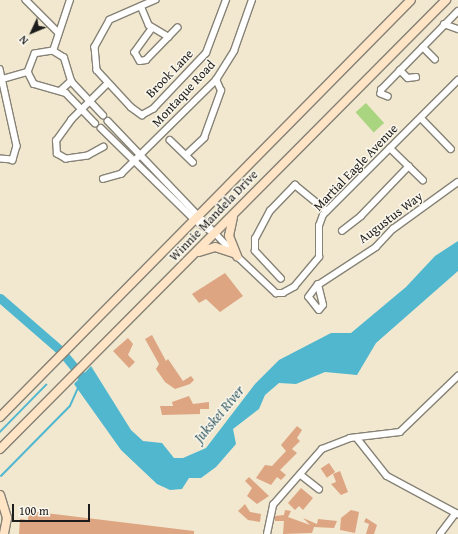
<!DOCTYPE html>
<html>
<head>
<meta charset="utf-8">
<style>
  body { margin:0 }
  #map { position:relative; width:458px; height:534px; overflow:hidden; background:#f1e8cf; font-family:"Gentium Book Plus",serif }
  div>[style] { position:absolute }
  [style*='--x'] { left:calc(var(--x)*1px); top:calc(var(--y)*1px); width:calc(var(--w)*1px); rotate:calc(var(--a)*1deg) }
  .green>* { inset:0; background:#aad580; transform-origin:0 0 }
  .water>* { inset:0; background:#50b7cf }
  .stream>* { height:1.5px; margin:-0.75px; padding:0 0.75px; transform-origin:0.75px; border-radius:0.75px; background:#50b7cf }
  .river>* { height:9px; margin:-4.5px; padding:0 4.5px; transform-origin:4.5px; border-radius:4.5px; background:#50b7cf }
  .building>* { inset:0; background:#dda582; transform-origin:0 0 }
  .roads { filter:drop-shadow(1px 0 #868276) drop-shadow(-1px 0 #868276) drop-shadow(0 1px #868276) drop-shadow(0 -1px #868276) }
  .street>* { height:5.5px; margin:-2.75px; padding:0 2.75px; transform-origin:2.75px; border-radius:2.75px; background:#fff }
  .secondary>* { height:8px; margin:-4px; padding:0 4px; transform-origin:4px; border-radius:4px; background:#ffe4c6 }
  span { translate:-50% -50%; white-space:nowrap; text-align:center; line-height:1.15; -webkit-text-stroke:3px #fbf7ec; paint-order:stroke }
  .street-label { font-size:13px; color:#1c1c1c }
  .water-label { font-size:14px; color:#315a64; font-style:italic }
  .north { position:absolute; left:12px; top:12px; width:40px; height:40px; -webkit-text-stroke:3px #fbf7ec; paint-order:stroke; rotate:226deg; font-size:11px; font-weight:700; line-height:16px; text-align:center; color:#1c1c1c }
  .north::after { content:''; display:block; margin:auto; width:14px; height:18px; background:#1c1c1c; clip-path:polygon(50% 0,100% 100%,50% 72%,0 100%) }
  .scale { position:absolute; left:12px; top:504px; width:78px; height:18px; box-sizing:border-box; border:2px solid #1c1c1c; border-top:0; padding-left:5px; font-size:12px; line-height:14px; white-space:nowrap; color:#1c1c1c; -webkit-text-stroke:3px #fbf7ec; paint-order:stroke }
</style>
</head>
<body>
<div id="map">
  <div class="green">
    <div style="left:366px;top:103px;width:27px;height:14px;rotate:48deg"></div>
  </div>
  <div class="water">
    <div style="clip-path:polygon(458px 241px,458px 271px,376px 343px,357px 375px,325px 372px,296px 384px,279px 383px,265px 395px,259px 409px,233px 429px,236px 444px,216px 467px,201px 478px,189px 478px,182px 489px,170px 490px,157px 484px,121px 450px,74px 384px,91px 366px,131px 430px,143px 441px,162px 443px,174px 458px,183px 458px,206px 448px,255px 384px,279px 360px,331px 333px,351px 333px,406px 287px,435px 256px)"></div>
  </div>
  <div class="stream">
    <div style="--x:0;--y:432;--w:66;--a:-45.6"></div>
    <div style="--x:1;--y:476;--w:98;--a:-45.4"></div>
    <div style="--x:70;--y:406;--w:20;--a:-66"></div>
  </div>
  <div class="river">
    <div style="--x:0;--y:298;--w:79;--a:40.9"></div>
    <div style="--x:60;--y:350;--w:45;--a:50.4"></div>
  </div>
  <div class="building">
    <div style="clip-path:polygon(225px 273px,243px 296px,220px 312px,206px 299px,199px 303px,192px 294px)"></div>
    <div style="clip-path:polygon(152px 335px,166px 361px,168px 359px,183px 381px,191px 376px,194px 380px,190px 384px,175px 389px,165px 382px,156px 369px,159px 364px,145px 339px)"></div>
    <div style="clip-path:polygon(128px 338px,133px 344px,128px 355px,135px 362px,129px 368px,113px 351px)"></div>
    <div style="clip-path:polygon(189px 396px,193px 404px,209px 402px,209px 409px,200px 409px,200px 414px,162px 415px,160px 406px,173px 406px,172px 402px)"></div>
    <div style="clip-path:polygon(297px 426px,302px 430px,297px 438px,300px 441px,292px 449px,297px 453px,280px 470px,286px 475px,281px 480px,277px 477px,271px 485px,256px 478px,265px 465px,272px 466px,286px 451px,281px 445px)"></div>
    <div style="left:329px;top:463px;width:11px;height:10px;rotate:56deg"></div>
    <div style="clip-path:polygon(340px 471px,348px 492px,341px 495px,331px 484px,336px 482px,333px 474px)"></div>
    <div style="clip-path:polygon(249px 477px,269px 496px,257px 504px,247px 496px,252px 488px,245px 481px)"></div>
    <div style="clip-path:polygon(301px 488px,313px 498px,303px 510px,299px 506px,295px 510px,288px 503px)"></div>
    <div style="clip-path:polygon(245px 504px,250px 512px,261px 514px,260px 522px,248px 520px,238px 511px)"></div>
    <div style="clip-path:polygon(285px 510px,291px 511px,288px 517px,310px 525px,303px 518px,317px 524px,318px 519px,337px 521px,334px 528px,314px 527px,312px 533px,283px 534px,284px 521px,275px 521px,275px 516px,284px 515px)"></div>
    <div style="clip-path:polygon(351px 510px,359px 512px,355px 533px,340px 530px,341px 518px)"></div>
    <div style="clip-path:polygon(29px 511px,194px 531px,194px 534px,19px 534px,20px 519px,28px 520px)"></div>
    <div style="clip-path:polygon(366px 518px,377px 525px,374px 534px,366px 534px,369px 524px,364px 522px)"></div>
  </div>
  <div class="roads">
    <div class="street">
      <div style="--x:26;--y:0;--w:45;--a:45"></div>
      <div style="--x:156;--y:0;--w:50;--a:156.5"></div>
      <div style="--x:110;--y:20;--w:31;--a:119"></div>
      <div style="--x:95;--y:47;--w:23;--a:85"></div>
      <div style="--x:97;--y:70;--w:50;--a:47.4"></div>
      <div style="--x:131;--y:107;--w:14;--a:36"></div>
      <div style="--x:142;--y:115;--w:13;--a:-29"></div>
      <div style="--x:153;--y:109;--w:77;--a:-46.6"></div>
      <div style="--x:206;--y:53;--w:57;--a:-69.3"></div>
      <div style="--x:141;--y:6;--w:21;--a:67"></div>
      <div style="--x:149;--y:25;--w:23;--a:31"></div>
      <div style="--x:444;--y:24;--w:15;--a:20"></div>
      <div style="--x:152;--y:29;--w:29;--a:126"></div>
      <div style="--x:135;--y:52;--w:10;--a:61"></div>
      <div style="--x:140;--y:61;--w:6;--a:-9"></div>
      <div style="--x:146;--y:60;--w:45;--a:-45.9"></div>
      <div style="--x:423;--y:47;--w:17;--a:45"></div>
      <div style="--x:53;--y:51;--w:54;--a:-71.6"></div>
      <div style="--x:0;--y:69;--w:79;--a:77.6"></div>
      <div style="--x:17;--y:146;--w:15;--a:106"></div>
      <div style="--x:13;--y:160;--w:13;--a:-176"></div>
      <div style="--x:400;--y:70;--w:11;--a:45"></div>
      <div style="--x:408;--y:78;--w:8;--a:-7"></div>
      <div style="--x:3;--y:79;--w:26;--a:-16"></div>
      <div style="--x:71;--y:81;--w:47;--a:46.7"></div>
      <div style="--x:60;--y:91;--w:15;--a:-42"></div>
      <div style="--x:71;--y:81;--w:24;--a:-107"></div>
      <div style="--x:64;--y:58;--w:13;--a:-148"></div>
      <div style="--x:53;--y:51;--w:18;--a:171"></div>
      <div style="--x:35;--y:54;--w:19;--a:111"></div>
      <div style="--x:28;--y:72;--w:13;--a:63"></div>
      <div style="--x:34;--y:84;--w:33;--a:16"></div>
      <div style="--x:66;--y:93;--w:42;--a:46"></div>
      <div style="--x:388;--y:97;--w:8;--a:-157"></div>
      <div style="--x:381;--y:94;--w:4;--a:-90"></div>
      <div style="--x:381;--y:90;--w:110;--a:-45.7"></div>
      <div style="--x:421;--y:118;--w:43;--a:45.9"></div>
      <div style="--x:108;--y:121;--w:187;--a:46.3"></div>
      <div style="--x:237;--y:256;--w:54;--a:43.5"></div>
      <div style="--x:276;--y:293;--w:7;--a:0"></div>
      <div style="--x:283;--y:293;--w:13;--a:-29"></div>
      <div style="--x:294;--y:287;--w:39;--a:-50"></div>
      <div style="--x:319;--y:257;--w:31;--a:-90"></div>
      <div style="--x:319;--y:226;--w:12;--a:-70"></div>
      <div style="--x:323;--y:215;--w:191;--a:-45"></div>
      <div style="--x:101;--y:128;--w:132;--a:44.4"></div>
      <div style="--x:195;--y:220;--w:19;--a:35"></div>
      <div style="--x:170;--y:140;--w:32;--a:44"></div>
      <div style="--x:104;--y:147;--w:18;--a:151"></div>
      <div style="--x:88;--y:156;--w:22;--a:172"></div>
      <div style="--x:66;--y:159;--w:10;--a:-151"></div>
      <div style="--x:57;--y:154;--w:13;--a:-94"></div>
      <div style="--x:56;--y:141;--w:26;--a:-54"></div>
      <div style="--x:71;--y:120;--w:52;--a:-45"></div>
      <div style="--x:390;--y:148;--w:46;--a:44.1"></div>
      <div style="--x:186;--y:155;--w:25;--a:-43"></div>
      <div style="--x:204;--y:138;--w:50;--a:-70.1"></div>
      <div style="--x:221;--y:91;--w:12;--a:-114"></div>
      <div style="--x:103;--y:179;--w:19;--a:-16"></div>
      <div style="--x:121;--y:174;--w:134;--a:-44.7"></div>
      <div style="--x:216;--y:80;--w:34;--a:-58"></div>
      <div style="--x:234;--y:51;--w:54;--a:-70.6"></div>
      <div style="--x:342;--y:231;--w:24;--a:-38"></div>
      <div style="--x:361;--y:216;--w:69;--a:-46.2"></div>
      <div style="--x:281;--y:279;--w:38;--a:-133"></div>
      <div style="--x:255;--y:251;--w:12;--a:-90"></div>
      <div style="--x:255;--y:239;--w:32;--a:-62"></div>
      <div style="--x:270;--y:211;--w:36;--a:-46"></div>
      <div style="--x:295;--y:185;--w:41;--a:39.1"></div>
      <div style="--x:318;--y:285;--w:15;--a:127"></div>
      <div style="--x:309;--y:297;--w:16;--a:52"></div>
      <div style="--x:319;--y:310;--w:6;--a:-51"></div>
      <div style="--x:323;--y:305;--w:21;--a:-104"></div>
      <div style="--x:318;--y:285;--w:69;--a:-33.2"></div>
      <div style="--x:376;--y:247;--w:25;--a:-47"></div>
      <div style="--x:393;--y:229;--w:80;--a:-35.9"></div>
      <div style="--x:357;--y:438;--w:48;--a:51.7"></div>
      <div style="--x:387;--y:476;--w:81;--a:28.2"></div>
      <div style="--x:301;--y:475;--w:23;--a:38"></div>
      <div style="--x:267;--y:534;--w:30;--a:-78"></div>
      <div style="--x:273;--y:505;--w:74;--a:-48.8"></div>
      <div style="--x:322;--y:449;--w:30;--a:-21"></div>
      <div style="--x:350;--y:438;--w:50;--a:-6.8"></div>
      <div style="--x:400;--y:432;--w:81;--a:-44"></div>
      <div style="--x:440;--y:534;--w:26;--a:-53"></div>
    </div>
    <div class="secondary">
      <div style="--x:233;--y:217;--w:19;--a:102"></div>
      <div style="--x:229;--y:236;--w:22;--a:68"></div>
      <div style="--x:199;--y:252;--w:17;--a:-17"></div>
      <div style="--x:215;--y:247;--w:20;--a:18"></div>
      <div style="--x:0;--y:417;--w:585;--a:-45.42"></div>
      <div style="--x:0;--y:449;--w:633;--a:-45.19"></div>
      <div style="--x:0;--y:495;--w:24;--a:73"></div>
      <div style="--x:7;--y:518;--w:16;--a:101"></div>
    </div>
  </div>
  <div class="street-label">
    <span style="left:170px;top:74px;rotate:-46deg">Brook Lane</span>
    <span style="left:184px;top:94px;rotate:-47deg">Montaque Road</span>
    <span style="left:356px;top:168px;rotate:-46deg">Martial Eagle Avenue</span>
    <span style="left:214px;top:216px;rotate:-46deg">Winnie Mandela Drive</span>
    <span style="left:391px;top:218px;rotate:-37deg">Augustus Way</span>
  </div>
  <div class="water-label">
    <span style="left:219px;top:414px;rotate:-50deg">Jukskei River</span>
  </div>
  <div class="north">N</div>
  <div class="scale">100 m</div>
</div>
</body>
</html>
